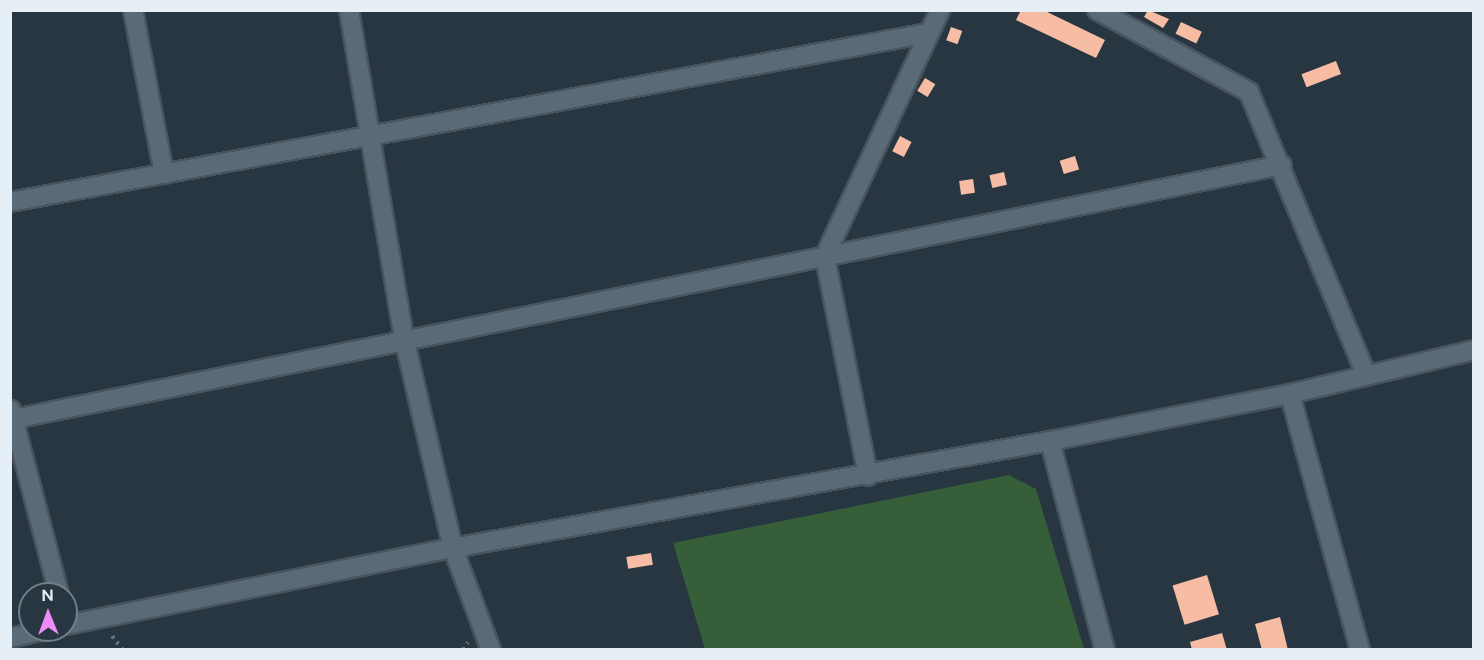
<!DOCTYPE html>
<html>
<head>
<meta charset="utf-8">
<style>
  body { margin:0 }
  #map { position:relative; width:1484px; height:660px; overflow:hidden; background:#273641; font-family:Figtree,sans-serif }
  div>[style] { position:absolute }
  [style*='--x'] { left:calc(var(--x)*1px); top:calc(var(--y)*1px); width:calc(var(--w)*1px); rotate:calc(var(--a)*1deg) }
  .green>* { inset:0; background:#355e39 }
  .building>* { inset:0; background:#f6bda4; transform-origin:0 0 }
  .path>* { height:4px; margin-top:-2px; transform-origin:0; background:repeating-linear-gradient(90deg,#66737d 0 3px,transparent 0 7.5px) }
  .roads { filter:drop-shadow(2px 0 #48545e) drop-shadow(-2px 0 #48545e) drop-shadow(0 2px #48545e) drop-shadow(0 -2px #48545e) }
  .minor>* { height:18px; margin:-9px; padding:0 9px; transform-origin:9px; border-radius:9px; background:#5a6a76 }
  span { translate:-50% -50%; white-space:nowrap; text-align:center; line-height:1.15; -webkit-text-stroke:6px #273641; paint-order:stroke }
  .frame { position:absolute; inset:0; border:12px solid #e6eff6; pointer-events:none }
  .north { position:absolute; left:18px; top:582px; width:60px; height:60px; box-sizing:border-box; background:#273641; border:2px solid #738089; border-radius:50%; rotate:359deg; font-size:16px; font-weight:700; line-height:24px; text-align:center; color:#e6eff6 }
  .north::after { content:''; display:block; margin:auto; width:21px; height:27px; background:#ee8cf9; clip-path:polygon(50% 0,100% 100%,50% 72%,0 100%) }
</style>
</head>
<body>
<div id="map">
  <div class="green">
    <div style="clip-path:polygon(1009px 475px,1036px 489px,1084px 649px,705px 649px,673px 543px)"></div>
  </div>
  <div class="building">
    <div style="clip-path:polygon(1021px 10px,1043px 10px,1105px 40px,1096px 58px,1016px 20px)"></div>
    <div style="clip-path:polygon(1148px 10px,1169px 19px,1163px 28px,1144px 17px)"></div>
    <div style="left:1181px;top:22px;width:23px;height:13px;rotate:25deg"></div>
    <div style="left:951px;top:27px;width:12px;height:14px;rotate:20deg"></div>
    <div style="left:1336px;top:61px;width:14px;height:37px;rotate:69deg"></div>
    <div style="left:925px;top:78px;width:12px;height:15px;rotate:31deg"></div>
    <div style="left:900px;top:136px;width:13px;height:17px;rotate:27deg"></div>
    <div style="left:1075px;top:156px;width:14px;height:16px;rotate:73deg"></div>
    <div style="left:1004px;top:172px;width:13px;height:15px;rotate:77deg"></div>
    <div style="left:973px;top:179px;width:14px;height:14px;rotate:82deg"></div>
    <div style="left:651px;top:553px;width:12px;height:25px;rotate:81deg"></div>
    <div style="left:1207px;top:575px;width:41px;height:36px;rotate:73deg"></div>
    <div style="clip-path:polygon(1280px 617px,1288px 650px,1262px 650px,1255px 624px)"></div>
    <div style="clip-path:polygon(1222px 633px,1227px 650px,1192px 650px,1190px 642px)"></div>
  </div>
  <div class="path">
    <div style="--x:112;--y:636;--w:18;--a:52"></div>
    <div style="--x:463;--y:650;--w:9;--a:-58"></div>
  </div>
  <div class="roads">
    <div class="minor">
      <div style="--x:133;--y:10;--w:167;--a:79.3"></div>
      <div style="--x:349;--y:10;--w:333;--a:80.5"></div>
      <div style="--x:404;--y:338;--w:216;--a:76.9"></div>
      <div style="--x:453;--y:548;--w:109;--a:69.6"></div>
      <div style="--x:1097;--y:10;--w:173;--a:28.3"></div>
      <div style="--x:1249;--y:92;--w:305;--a:67.5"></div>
      <div style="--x:10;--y:202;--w:933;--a:-10.43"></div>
      <div style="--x:1290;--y:394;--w:265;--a:74.7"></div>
      <div style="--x:11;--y:410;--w:190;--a:75.4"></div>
      <div style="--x:14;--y:419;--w:1293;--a:-11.33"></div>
      <div style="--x:1050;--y:441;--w:216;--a:75.3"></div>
      <div style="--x:868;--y:476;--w:224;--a:-101.1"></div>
      <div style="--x:825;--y:256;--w:272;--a:-64.9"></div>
      <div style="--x:66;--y:625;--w:395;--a:-11.3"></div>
      <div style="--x:453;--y:548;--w:607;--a:-10.16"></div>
      <div style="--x:1050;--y:441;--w:245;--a:-11.1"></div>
      <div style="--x:1290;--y:394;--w:189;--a:-13.4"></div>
      <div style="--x:10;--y:638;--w:36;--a:-13"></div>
    </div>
  </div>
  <div class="frame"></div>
  <div class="north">N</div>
</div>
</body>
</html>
